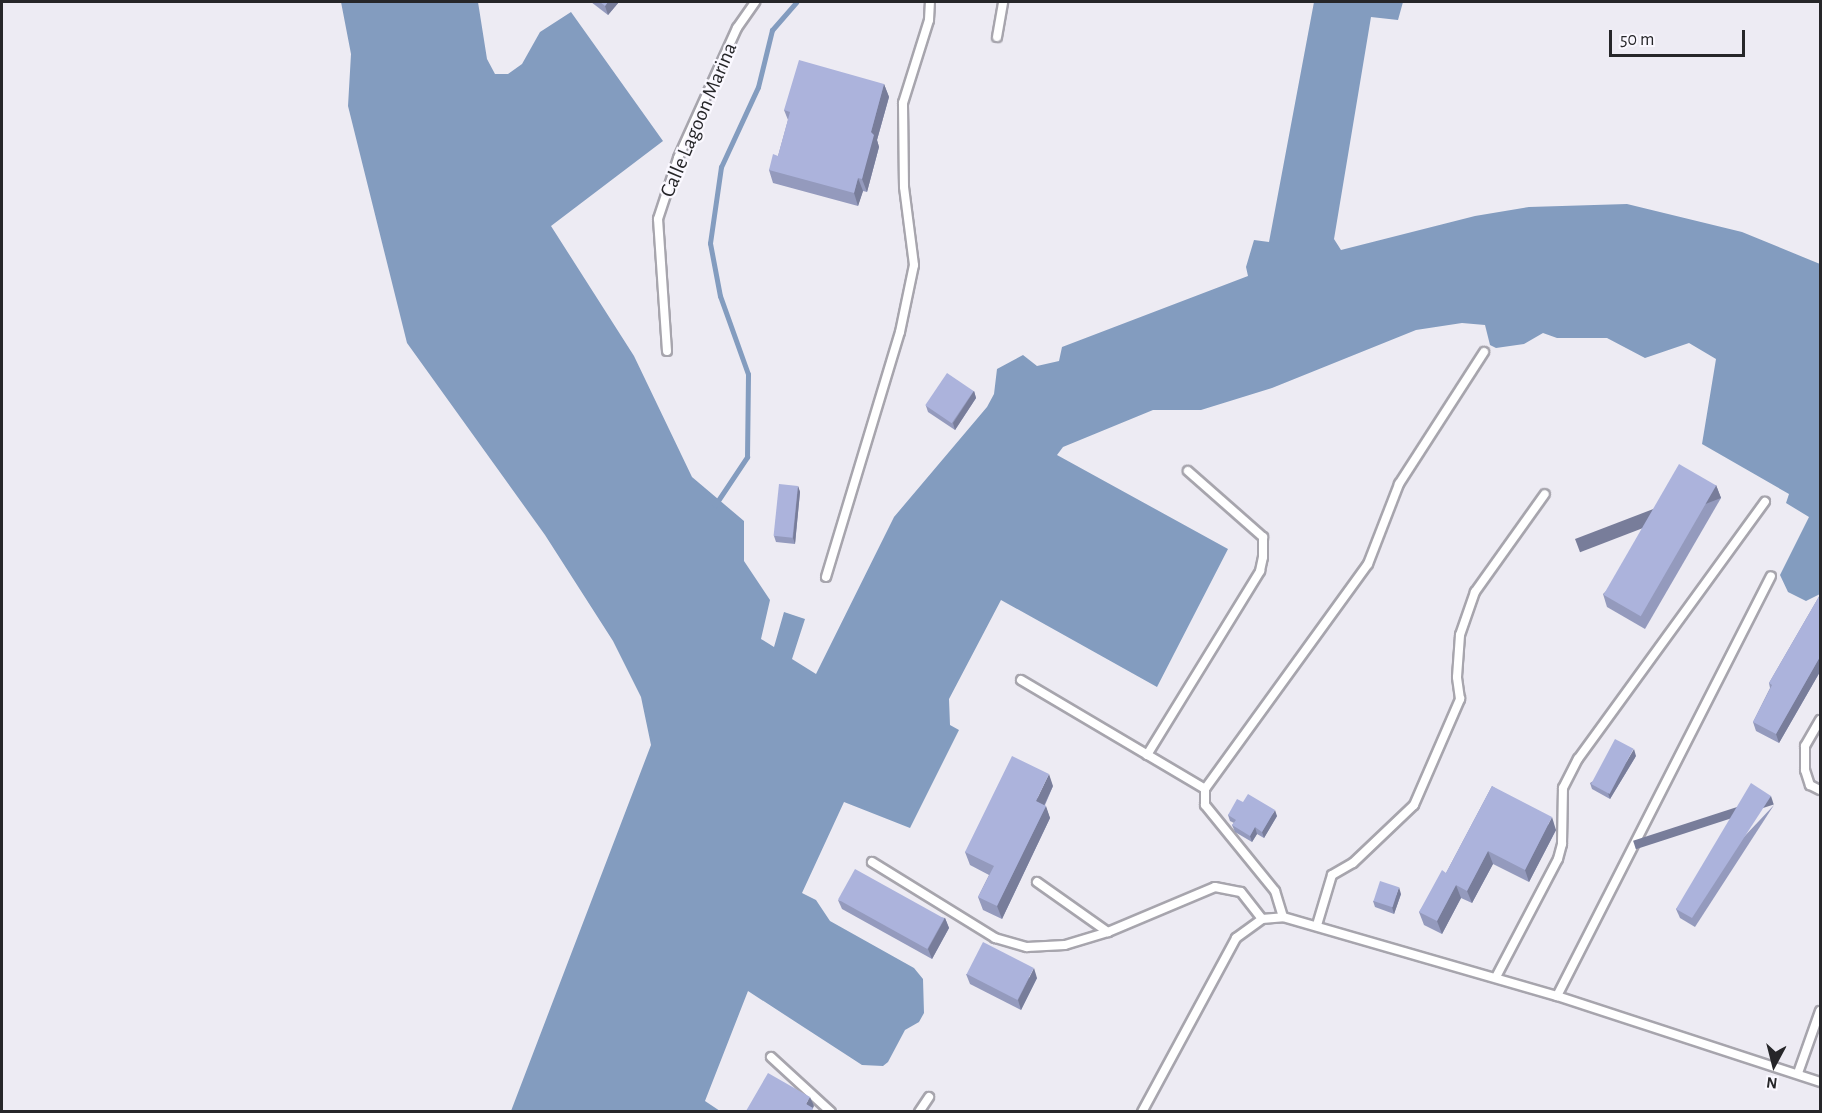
<!DOCTYPE html>
<html>
<head>
<meta charset="utf-8">
<style>
  body { margin:0 }
  #map { position:relative; width:1822px; height:1113px; overflow:hidden; background:#edebf3; font-family:"Alegreya Sans",sans-serif }
  div>[style] { position:absolute }
  [style*='--x'] { left:calc(var(--x)*1px); top:calc(var(--y)*1px); width:calc(var(--w)*1px); rotate:calc(var(--a)*1deg) }
  .water>* { inset:0; background:#839cbf }
  .stream>* { height:5px; margin:-2.5px; padding:0 2.5px; transform-origin:2.5px; border-radius:2.5px; background:#839cbf }
  .roads { filter:drop-shadow(2px 0 #a7a5ad) drop-shadow(-2px 0 #a7a5ad) drop-shadow(0 2px #a7a5ad) drop-shadow(0 -2px #a7a5ad) }
  .service>* { height:8px; margin:-4px; padding:0 4px; transform-origin:4px; border-radius:4px; background:#fff }
  .wall>* { inset:0; background:#949abd }
  .shaded-wall>* { inset:0; background:#787d9a; transform-origin:0 0 }
  .building>* { inset:0; background:#acb3dc; transform-origin:0 0 }
  span { translate:-50% -50%; white-space:nowrap; text-align:center; line-height:1.15; -webkit-text-stroke:4.5px #faf8ff; paint-order:stroke }
  .street-label { font-size:21px; color:#262629 }
  .frame { position:absolute; inset:0; border:3px solid #262629; pointer-events:none }
  .north { position:absolute; left:1744px; top:1035px; width:60px; height:60px; -webkit-text-stroke:4px #faf8ff; paint-order:stroke; rotate:187deg; font-size:16px; font-weight:700; line-height:24px; text-align:center; color:#262629 }
  .north::after { content:''; display:block; margin:auto; width:21px; height:27px; background:#262629; clip-path:polygon(50% 0,100% 100%,50% 72%,0 100%) }
  .scale { position:absolute; left:1609px; top:30px; width:136px; height:27px; box-sizing:border-box; border:3px solid #262629; border-top:0; padding-left:8px; font-size:18px; line-height:21px; white-space:nowrap; color:#262629; -webkit-text-stroke:4px #faf8ff; paint-order:stroke }
</style>
</head>
<body>
<div id="map">
  <div class="water">
    <div style="clip-path:polygon(341px 2px,478px 2px,487px 59px,495px 74px,508px 74px,522px 64px,540px 32px,571px 12px,663px 141px,551px 226px,634px 356px,692px 477px,744px 521px,744px 561px,770px 600px,761px 639px,774px 647px,784px 612px,805px 619px,792px 659px,816px 674px,894px 517px,987px 407px,994px 394px,997px 369px,1023px 355px,1037px 366px,1059px 361px,1062px 347px,1248px 276px,1246px 267px,1254px 240px,1269px 242px,1314px 2px,1403px 2px,1398px 20px,1371px 17px,1334px 239px,1341px 250px,1475px 216px,1529px 207px,1627px 204px,1742px 232px,1820px 264px,1820px 594px,1806px 601px,1788px 592px,1780px 575px,1809px 517px,1786px 503px,1789px 494px,1702px 444px,1716px 359px,1689px 343px,1645px 358px,1607px 338px,1557px 338px,1543px 333px,1524px 344px,1496px 348px,1490px 345px,1485px 325px,1462px 323px,1416px 330px,1272px 388px,1201px 410px,1153px 410px,1063px 447px,1057px 455px,1228px 549px,1157px 687px,1001px 600px,949px 699px,950px 725px,959px 730px,910px 828px,844px 802px,802px 893px,816px 900px,830px 921px,914px 968px,923px 979px,924px 1013px,919px 1022px,905px 1030px,888px 1062px,883px 1066px,862px 1065px,748px 991px,705px 1101px,720px 1111px,511px 1111px,651px 745px,641px 697px,613px 641px,545px 535px,407px 343px,348px 106px,351px 54px)"></div>
  </div>
  <div class="stream">
    <div style="--x:715;--y:505;--w:58;--a:-56.3"></div>
    <div style="--x:747;--y:457;--w:83;--a:-89.3"></div>
    <div style="--x:748;--y:374;--w:83;--a:-109.7"></div>
    <div style="--x:720;--y:296;--w:54;--a:-100.7"></div>
    <div style="--x:710;--y:243;--w:77;--a:-81.8"></div>
    <div style="--x:721;--y:167;--w:88;--a:-65.2"></div>
    <div style="--x:758;--y:87;--w:59;--a:-76.2"></div>
    <div style="--x:772;--y:30;--w:37;--a:-49"></div>
  </div>
  <div class="roads">
    <div class="service">
      <div style="--x:997;--y:37;--w:36;--a:-80"></div>
      <div style="--x:667;--y:351;--w:132;--a:-93.9"></div>
      <div style="--x:658;--y:219;--w:64;--a:-71.8"></div>
      <div style="--x:678;--y:158;--w:143;--a:-65.6"></div>
      <div style="--x:737;--y:28;--w:32;--a:-55"></div>
      <div style="--x:826;--y:577;--w:256;--a:-73.2"></div>
      <div style="--x:900;--y:332;--w:68;--a:-78.2"></div>
      <div style="--x:914;--y:265;--w:79;--a:-97.3"></div>
      <div style="--x:904;--y:187;--w:84;--a:-90.7"></div>
      <div style="--x:903;--y:103;--w:87;--a:-72.6"></div>
      <div style="--x:929;--y:20;--w:18;--a:-87"></div>
      <div style="--x:1021;--y:680;--w:214;--a:30.6"></div>
      <div style="--x:1820;--y:720;--w:30;--a:120"></div>
      <div style="--x:1805;--y:746;--w:24;--a:90"></div>
      <div style="--x:1805;--y:770;--w:16;--a:72"></div>
      <div style="--x:1810;--y:785;--w:11;--a:27"></div>
      <div style="--x:1147;--y:755;--w:216;--a:-58.4"></div>
      <div style="--x:1260;--y:571;--w:14;--a:-78"></div>
      <div style="--x:1263;--y:557;--w:20;--a:-90"></div>
      <div style="--x:1263;--y:537;--w:100;--a:-138.7"></div>
      <div style="--x:872;--y:862;--w:145;--a:31.7"></div>
      <div style="--x:995;--y:938;--w:33;--a:16"></div>
      <div style="--x:1027;--y:947;--w:38;--a:-3"></div>
      <div style="--x:1065;--y:945;--w:45;--a:-16.8"></div>
      <div style="--x:1108;--y:932;--w:116;--a:-22.8"></div>
      <div style="--x:1215;--y:887;--w:26;--a:11"></div>
      <div style="--x:1241;--y:892;--w:34;--a:52"></div>
      <div style="--x:1037;--y:882;--w:87;--a:35.2"></div>
      <div style="--x:1283;--y:917;--w:27;--a:-107"></div>
      <div style="--x:1275;--y:891;--w:111;--a:-129.1"></div>
      <div style="--x:1205;--y:805;--w:16;--a:-90"></div>
      <div style="--x:1205;--y:789;--w:278;--a:-54.1"></div>
      <div style="--x:1368;--y:564;--w:86;--a:-68.8"></div>
      <div style="--x:1399;--y:484;--w:157;--a:-57.2"></div>
      <div style="--x:1317;--y:925;--w:52;--a:-73.3"></div>
      <div style="--x:1332;--y:875;--w:24;--a:-30"></div>
      <div style="--x:1353;--y:863;--w:84;--a:-43.6"></div>
      <div style="--x:1414;--y:805;--w:116;--a:-66.5"></div>
      <div style="--x:1460;--y:699;--w:22;--a:-98"></div>
      <div style="--x:1457;--y:677;--w:42;--a:-85.9"></div>
      <div style="--x:1460;--y:635;--w:46;--a:-70.8"></div>
      <div style="--x:1475;--y:592;--w:120;--a:-54.5"></div>
      <div style="--x:1496;--y:977;--w:133;--a:-62.3"></div>
      <div style="--x:1558;--y:859;--w:16;--a:-75"></div>
      <div style="--x:1562;--y:844;--w:56;--a:-89"></div>
      <div style="--x:1563;--y:788;--w:33;--a:-63"></div>
      <div style="--x:1578;--y:759;--w:318;--a:-54"></div>
      <div style="--x:1557;--y:996;--w:471;--a:-63"></div>
      <div style="--x:771;--y:1057;--w:81;--a:42.5"></div>
      <div style="--x:1798;--y:1073;--w:66;--a:-70.5"></div>
      <div style="--x:919;--y:1112;--w:18;--a:-56"></div>
      <div style="--x:1142;--y:1112;--w:198;--a:-61.6"></div>
      <div style="--x:1236;--y:938;--w:32;--a:-36"></div>
      <div style="--x:1262;--y:919;--w:21;--a:-5"></div>
      <div style="--x:1283;--y:917;--w:285;--a:16.1"></div>
      <div style="--x:1557;--y:996;--w:277;--a:18.1"></div>
    </div>
  </div>
  <div class="wall">
    <div style="clip-path:polygon(591px 2px,619px 2px,608px 15px)"></div>
    <div style="clip-path:polygon(884px 84px,889px 97px,877px 140px,879px 147px,867px 192px,863px 191px,858px 206px,773px 183px,769px 170px,778px 156px,788px 120px,784px 110px)"></div>
    <div style="clip-path:polygon(974px 391px,976px 398px,955px 430px,928px 412px,926px 406px)"></div>
    <div style="clip-path:polygon(1716px 485px,1721px 498px,1645px 629px,1607px 607px,1603px 594px)"></div>
    <div style="clip-path:polygon(798px 486px,800px 492px,795px 544px,776px 542px,774px 536px)"></div>
    <div style="clip-path:polygon(1821px 593px,1821px 670px,1779px 743px,1756px 731px,1753px 722px,1770px 688px,1769px 683px)"></div>
    <div style="clip-path:polygon(1636px 756px,1610px 799px,1592px 789px,1590px 783px)"></div>
    <div style="clip-path:polygon(1053px 786px,1045px 805px,1050px 818px,1002px 919px,983px 910px,978px 897px,989px 875px,970px 865px,965px 852px)"></div>
    <div style="clip-path:polygon(1492px 786px,1556px 830px,1529px 882px,1493px 864px,1472px 903px,1461px 898px,1442px 934px,1424px 925px,1419px 912px,1446px 873px)"></div>
    <div style="clip-path:polygon(1243px 802px,1277px 816px,1264px 838px,1257px 834px,1252px 842px,1235px 832px,1232px 825px,1234px 823px,1230px 821px,1228px 815px)"></div>
    <div style="clip-path:polygon(1774px 805px,1695px 927px,1680px 918px,1676px 909px)"></div>
    <div style="clip-path:polygon(1401px 894px,1394px 914px,1375px 907px,1373px 901px)"></div>
    <div style="clip-path:polygon(838px 900px,945px 918px,949px 928px,932px 959px,842px 909px)"></div>
    <div style="clip-path:polygon(966px 974px,1037px 978px,1021px 1010px,970px 984px)"></div>
  </div>
  <div class="shaded-wall">
    <div style="clip-path:polygon(608px 2px,619px 2px,608px 15px,605px 6px)"></div>
    <div style="clip-path:polygon(884px 84px,889px 97px,877px 140px,879px 147px,867px 192px,862px 179px,871px 132px)"></div>
    <div style="clip-path:polygon(858px 178px,863px 191px,858px 206px,854px 193px)"></div>
    <div style="clip-path:polygon(974px 391px,976px 398px,955px 430px,953px 423px)"></div>
    <div style="left:1716px;top:485px;width:14px;height:151px;rotate:69deg"></div>
    <div style="clip-path:polygon(798px 486px,800px 492px,795px 544px,793px 538px)"></div>
    <div style="clip-path:polygon(1821px 655px,1821px 670px,1779px 743px,1776px 734px)"></div>
    <div style="clip-path:polygon(1634px 749px,1636px 756px,1610px 799px,1608px 793px)"></div>
    <div style="clip-path:polygon(1049px 774px,1053px 786px,1040px 814px,1036px 801px)"></div>
    <div style="left:1771px;top:796px;width:9px;height:145px;rotate:72deg"></div>
    <div style="clip-path:polygon(1046px 806px,1050px 818px,1002px 919px,997px 906px)"></div>
    <div style="clip-path:polygon(1275px 810px,1277px 816px,1264px 838px,1262px 832px)"></div>
    <div style="clip-path:polygon(1552px 817px,1556px 830px,1529px 882px,1525px 870px)"></div>
    <div style="clip-path:polygon(1255px 827px,1257px 834px,1252px 842px,1250px 836px)"></div>
    <div style="clip-path:polygon(1488px 851px,1493px 864px,1472px 903px,1467px 891px)"></div>
    <div style="clip-path:polygon(1456px 885px,1461px 898px,1442px 934px,1437px 921px)"></div>
    <div style="clip-path:polygon(1399px 887px,1401px 894px,1394px 914px,1392px 907px)"></div>
    <div style="clip-path:polygon(945px 918px,949px 928px,932px 959px,928px 949px)"></div>
    <div style="clip-path:polygon(1034px 968px,1037px 978px,1021px 1010px,1018px 1000px)"></div>
    <div style="clip-path:polygon(810px 1097px,814px 1106px,811px 1112px,806px 1104px)"></div>
  </div>
  <div class="building">
    <div style="clip-path:polygon(600px 2px,608px 2px,605px 6px)"></div>
    <div style="clip-path:polygon(799px 60px,884px 84px,871px 132px,874px 135px,862px 179px,858px 178px,854px 193px,769px 170px,773px 154px,778px 156px,790px 112px,784px 110px)"></div>
    <div style="left:947px;top:373px;width:32px;height:39px;rotate:34deg"></div>
    <div style="left:1679px;top:464px;width:43px;height:151px;rotate:30deg"></div>
    <div style="left:779px;top:484px;width:19px;height:52px;rotate:6deg"></div>
    <div style="clip-path:polygon(1821px 593px,1821px 655px,1776px 734px,1753px 722px,1772px 685px,1769px 683px)"></div>
    <div style="left:1615px;top:739px;width:21px;height:51px;rotate:28deg"></div>
    <div style="clip-path:polygon(1012px 756px,1049px 774px,1036px 801px,1046px 806px,997px 906px,978px 897px,994px 866px,965px 852px)"></div>
    <div style="clip-path:polygon(1751px 783px,1771px 796px,1692px 918px,1676px 909px)"></div>
    <div style="clip-path:polygon(1492px 786px,1552px 817px,1525px 870px,1488px 851px,1467px 891px,1456px 885px,1437px 921px,1419px 912px,1442px 870px,1446px 873px)"></div>
    <div style="clip-path:polygon(1248px 794px,1275px 810px,1262px 832px,1255px 827px,1250px 836px,1232px 825px,1236px 820px,1228px 815px,1237px 799px,1243px 802px)"></div>
    <div style="left:855px;top:869px;width:102px;height:35px;rotate:29deg"></div>
    <div style="left:1380px;top:881px;width:20px;height:21px;rotate:18deg"></div>
    <div style="left:983px;top:942px;width:57px;height:36px;rotate:27deg"></div>
    <div style="clip-path:polygon(768px 1073px,810px 1097px,806px 1104px,813px 1108px,811px 1112px,748px 1112px,746px 1111px)"></div>
  </div>
  <div class="street-label">
    <span style="left:699px;top:120px;rotate:-67deg">Calle Lagoon Marina</span>
  </div>
  <div class="frame"></div>
  <div class="north">N</div>
  <div class="scale">50 m</div>
</div>
</body>
</html>
